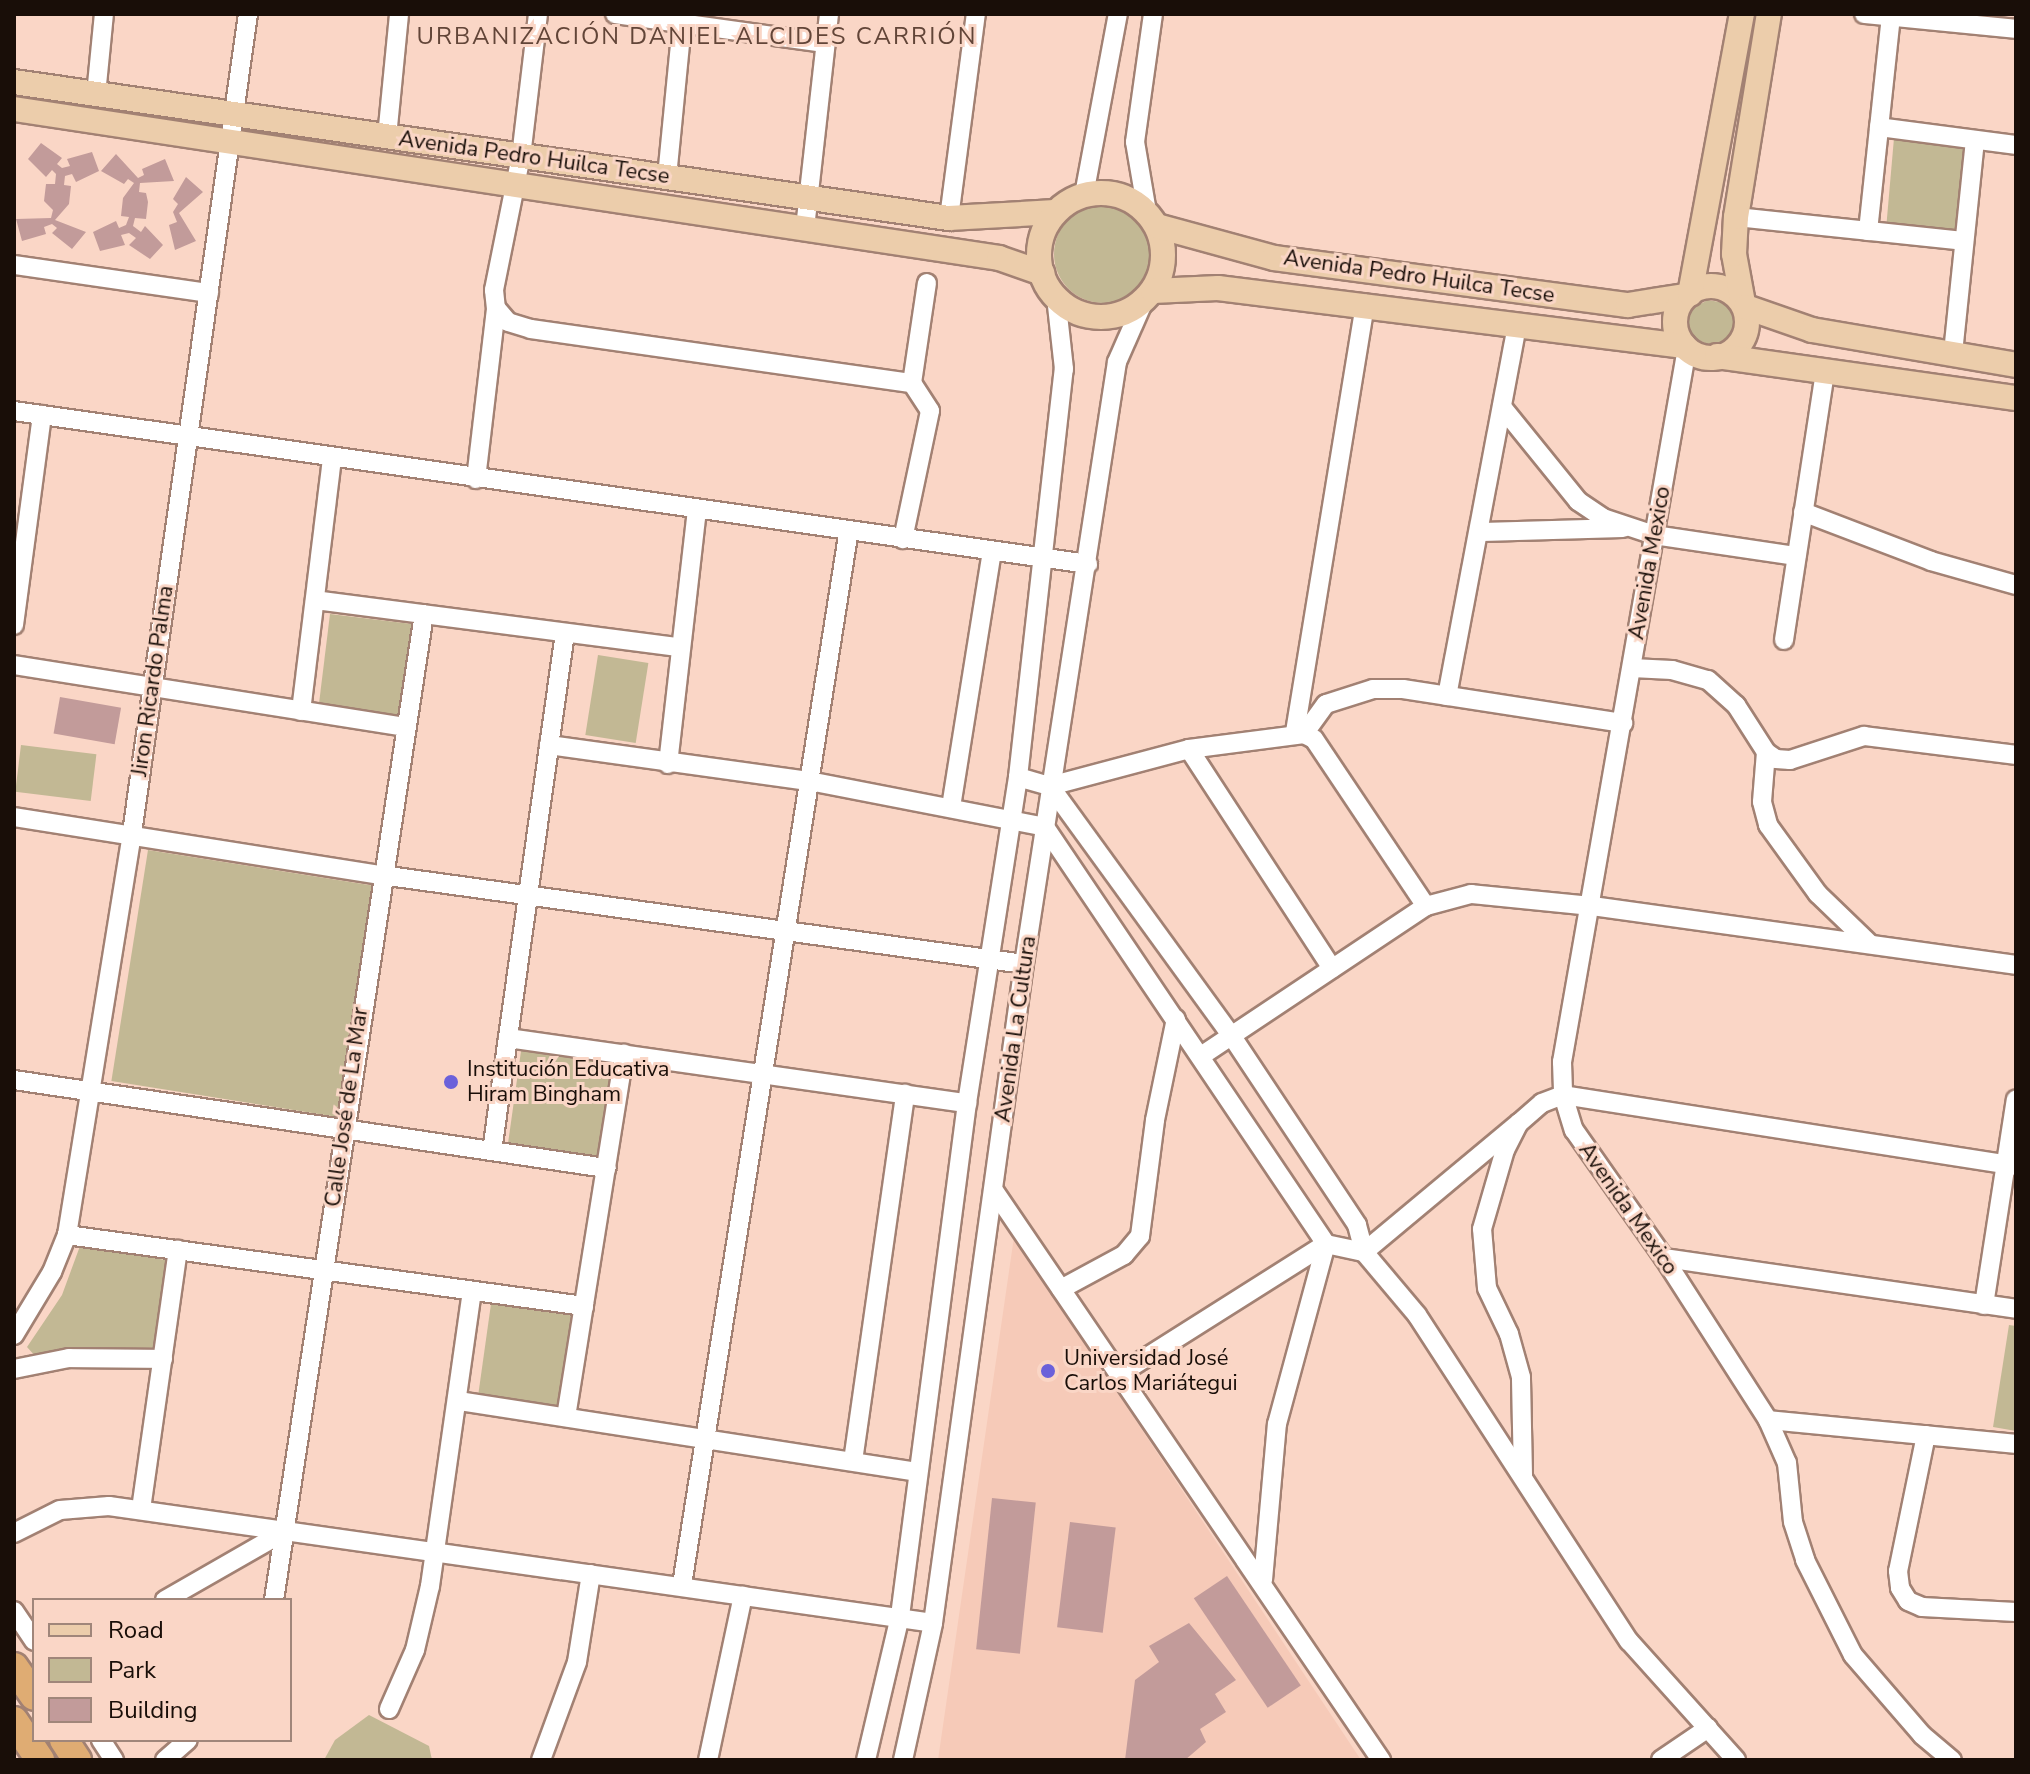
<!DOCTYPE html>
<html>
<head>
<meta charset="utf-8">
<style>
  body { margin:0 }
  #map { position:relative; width:2030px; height:1774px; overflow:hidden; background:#fad6c6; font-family:"Nunito Sans",sans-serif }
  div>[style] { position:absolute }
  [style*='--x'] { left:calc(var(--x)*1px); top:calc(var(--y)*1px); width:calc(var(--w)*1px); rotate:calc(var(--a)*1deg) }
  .built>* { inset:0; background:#f6cab8 }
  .green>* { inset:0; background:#c2b894; transform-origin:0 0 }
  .round { border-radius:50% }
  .building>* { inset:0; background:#c29b9a; transform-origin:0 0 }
  .roads { filter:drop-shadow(2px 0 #a28173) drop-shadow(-2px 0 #a28173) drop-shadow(0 2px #a28173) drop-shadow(0 -2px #a28173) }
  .minor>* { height:18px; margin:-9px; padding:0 9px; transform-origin:9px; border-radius:9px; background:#fff }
  .major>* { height:24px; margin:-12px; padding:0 12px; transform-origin:12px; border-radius:12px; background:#eccdab }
  .major>.ring { margin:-12px; padding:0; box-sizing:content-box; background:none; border:24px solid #eccdab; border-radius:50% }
  .highway>* { height:28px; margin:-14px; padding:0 14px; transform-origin:14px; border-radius:14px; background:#dfac73 }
  .dots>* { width:22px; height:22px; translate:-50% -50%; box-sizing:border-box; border:4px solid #fad6c6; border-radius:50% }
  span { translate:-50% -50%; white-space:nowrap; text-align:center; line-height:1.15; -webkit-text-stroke:6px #fad6c6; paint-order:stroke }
  .street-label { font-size:22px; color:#190e08 }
  .poi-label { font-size:22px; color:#190e08 }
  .left { translate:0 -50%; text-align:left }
  .neighbourhood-label { font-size:24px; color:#624538; letter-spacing:2px }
  .frame { position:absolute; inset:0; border:16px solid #190e08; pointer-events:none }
  .legend { position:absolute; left:32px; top:1598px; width:260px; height:144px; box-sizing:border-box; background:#fad6c6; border:2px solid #a0867a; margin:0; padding:10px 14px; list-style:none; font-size:24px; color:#190e08 }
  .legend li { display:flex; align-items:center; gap:16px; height:40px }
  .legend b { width:40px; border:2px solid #a0867a }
</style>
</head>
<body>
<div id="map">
  <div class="built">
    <div style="clip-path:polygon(1014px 1237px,1361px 1760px,938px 1760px)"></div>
  </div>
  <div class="green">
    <div style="left:1894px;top:138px;width:75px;height:89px;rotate:5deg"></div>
    <div class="round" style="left:1054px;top:205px;width:98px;height:98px"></div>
    <div style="clip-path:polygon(1708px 300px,1725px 303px,1742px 315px,1744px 331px,1739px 336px,1712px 346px,1687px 335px,1683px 313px)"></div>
    <div style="left:330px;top:614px;width:93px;height:93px;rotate:7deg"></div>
    <div style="left:598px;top:655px;width:51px;height:81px;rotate:9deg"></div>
    <div style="left:21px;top:745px;width:76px;height:47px;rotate:7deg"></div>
    <div style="left:148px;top:850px;width:232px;height:234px;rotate:9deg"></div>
    <div style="left:521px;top:1051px;width:102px;height:97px;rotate:8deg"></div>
    <div style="clip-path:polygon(80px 1246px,178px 1262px,163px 1353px,95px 1348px,36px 1357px,27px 1347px,62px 1295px)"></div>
    <div style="left:491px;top:1304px;width:91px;height:92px;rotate:8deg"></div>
    <div style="clip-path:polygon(2009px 1325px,2016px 1326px,2016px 1431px,1993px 1427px)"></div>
    <div style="clip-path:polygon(369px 1715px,429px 1746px,432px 1760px,324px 1760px,335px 1740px)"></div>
  </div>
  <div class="building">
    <div style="clip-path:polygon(41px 143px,62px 158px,57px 164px,62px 168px,70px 166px,67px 159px,92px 152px,99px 171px,76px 182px,72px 174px,65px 176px,64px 185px,71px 186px,69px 204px,55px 220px,86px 232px,72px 249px,52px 233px,57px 228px,52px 224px,44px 227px,46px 234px,22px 241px,16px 219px,51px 218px,53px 210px,44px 201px,46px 184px,55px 184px,56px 174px,52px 170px,46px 177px,28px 159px)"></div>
    <div style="clip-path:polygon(116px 154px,138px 178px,144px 175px,142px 169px,165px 159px,174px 181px,140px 183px,139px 192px,146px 193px,148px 202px,146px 219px,135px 218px,133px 226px,141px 232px,145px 226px,163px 245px,150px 259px,129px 245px,136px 238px,129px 233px,121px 235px,125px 245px,100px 251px,93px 232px,116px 221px,119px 228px,126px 225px,129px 217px,121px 216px,123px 198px,134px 183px,128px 179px,124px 184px,101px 171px)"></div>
    <div style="clip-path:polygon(186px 177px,203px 192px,179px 213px,196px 241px,175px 250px,169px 225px,177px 222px,173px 212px,178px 204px,173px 199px)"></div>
    <div style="left:60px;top:697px;width:62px;height:37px;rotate:10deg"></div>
    <div style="left:992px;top:1498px;width:44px;height:152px;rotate:6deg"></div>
    <div style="left:1070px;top:1522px;width:46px;height:106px;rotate:7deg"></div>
    <div style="left:1227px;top:1576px;width:132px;height:40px;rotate:56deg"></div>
    <div style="clip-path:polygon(1189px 1623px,1236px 1680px,1215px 1694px,1226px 1712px,1200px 1729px,1206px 1742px,1185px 1760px,1125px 1760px,1135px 1680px,1159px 1662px,1149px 1646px)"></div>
  </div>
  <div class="roads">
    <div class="minor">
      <div style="--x:538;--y:14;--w:143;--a:96.8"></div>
      <div style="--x:521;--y:156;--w:137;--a:101.4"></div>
      <div style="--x:494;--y:290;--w:18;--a:84"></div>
      <div style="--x:496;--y:308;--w:18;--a:49"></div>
      <div style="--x:508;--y:322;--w:24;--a:17"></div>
      <div style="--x:531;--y:329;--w:385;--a:8.1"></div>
      <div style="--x:912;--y:383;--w:33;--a:57"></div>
      <div style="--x:930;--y:411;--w:131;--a:101.9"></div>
      <div style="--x:615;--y:14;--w:210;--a:7.9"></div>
      <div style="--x:1864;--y:14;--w:153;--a:5.6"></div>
      <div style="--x:96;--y:95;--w:81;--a:-84.4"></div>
      <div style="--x:1879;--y:127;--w:138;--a:7.5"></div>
      <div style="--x:387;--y:137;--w:124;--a:-84.4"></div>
      <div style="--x:667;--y:177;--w:164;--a:-84.4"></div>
      <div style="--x:1084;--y:195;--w:184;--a:-79.4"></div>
      <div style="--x:1147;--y:212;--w:71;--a:-99.7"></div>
      <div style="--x:1135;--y:142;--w:129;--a:-82"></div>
      <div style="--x:1736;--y:217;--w:229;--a:6"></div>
      <div style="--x:949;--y:218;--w:206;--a:-82.5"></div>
      <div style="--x:805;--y:228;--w:215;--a:-83.6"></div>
      <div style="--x:1868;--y:231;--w:218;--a:-83.9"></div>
      <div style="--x:14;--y:265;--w:197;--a:8.2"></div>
      <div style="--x:1687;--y:348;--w:725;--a:99.93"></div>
      <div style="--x:1562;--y:1062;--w:33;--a:88"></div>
      <div style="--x:1563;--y:1095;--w:37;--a:73"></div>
      <div style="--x:1574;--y:1130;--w:156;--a:54.9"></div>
      <div style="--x:1664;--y:1258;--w:193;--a:57.3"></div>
      <div style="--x:1768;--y:1420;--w:47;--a:66.2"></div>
      <div style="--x:1787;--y:1463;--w:59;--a:84.2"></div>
      <div style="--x:1793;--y:1522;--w:40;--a:72"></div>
      <div style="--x:1805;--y:1560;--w:106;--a:63.2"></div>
      <div style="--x:1853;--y:1655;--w:106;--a:49.2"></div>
      <div style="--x:1922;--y:1735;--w:39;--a:40"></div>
      <div style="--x:1953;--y:353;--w:214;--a:-84.1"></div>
      <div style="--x:912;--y:383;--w:101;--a:-81.5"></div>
      <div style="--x:1502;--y:407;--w:121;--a:51"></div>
      <div style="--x:1578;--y:501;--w:30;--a:34"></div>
      <div style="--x:1603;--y:518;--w:54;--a:18.4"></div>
      <div style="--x:1654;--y:535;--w:144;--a:8.4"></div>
      <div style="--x:14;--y:411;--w:1085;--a:8.11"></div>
      <div style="--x:476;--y:479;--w:172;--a:-83.3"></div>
      <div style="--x:1803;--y:512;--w:137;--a:20.9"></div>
      <div style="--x:1931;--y:561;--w:88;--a:15.8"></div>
      <div style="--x:1482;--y:532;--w:141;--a:-1.6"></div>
      <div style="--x:315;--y:600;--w:367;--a:7.4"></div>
      <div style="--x:14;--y:625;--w:212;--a:-82.4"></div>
      <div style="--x:1784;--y:640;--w:272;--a:-81.3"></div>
      <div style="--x:14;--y:665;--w:396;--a:9"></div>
      <div style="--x:1632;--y:668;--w:40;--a:2.9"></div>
      <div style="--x:1672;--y:670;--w:37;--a:16"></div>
      <div style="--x:1708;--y:680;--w:38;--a:42"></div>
      <div style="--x:1736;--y:705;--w:56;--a:57.4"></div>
      <div style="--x:1766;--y:752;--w:12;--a:35"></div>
      <div style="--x:1776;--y:759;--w:14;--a:4"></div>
      <div style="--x:1790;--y:760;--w:78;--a:-18"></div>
      <div style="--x:1864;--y:736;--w:153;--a:7.1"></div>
      <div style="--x:1447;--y:696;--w:377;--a:-79.3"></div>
      <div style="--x:301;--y:711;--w:256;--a:-83"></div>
      <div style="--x:1295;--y:732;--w:434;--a:-80.7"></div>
      <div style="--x:1304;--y:734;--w:37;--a:-54"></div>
      <div style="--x:1326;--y:704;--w:49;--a:-17.7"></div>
      <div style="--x:1373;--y:689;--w:30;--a:0"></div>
      <div style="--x:1403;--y:689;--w:223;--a:8.8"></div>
      <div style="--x:549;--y:745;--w:262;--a:7.9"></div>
      <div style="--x:809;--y:781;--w:240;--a:11"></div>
      <div style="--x:1045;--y:827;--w:503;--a:56.03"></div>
      <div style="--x:1326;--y:1244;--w:39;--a:12"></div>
      <div style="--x:1364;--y:1252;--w:202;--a:-39.8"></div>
      <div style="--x:1189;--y:749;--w:262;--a:56.9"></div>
      <div style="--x:1766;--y:752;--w:50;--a:94.6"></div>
      <div style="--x:1762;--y:802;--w:24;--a:75"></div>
      <div style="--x:1768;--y:825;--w:85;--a:54.1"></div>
      <div style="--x:1818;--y:894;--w:72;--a:43.9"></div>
      <div style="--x:668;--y:764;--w:257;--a:-83.5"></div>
      <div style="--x:1018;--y:777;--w:33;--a:16"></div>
      <div style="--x:1050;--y:786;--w:144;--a:-14.9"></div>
      <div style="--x:1189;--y:749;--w:116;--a:-7.4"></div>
      <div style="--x:1304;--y:734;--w:11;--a:27"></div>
      <div style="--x:1314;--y:739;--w:201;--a:56.2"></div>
      <div style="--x:1050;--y:786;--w:308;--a:54"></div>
      <div style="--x:1231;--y:1035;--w:228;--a:56.4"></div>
      <div style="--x:1357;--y:1225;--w:28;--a:75"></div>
      <div style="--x:1364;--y:1252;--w:82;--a:49.9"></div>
      <div style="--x:1417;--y:1315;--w:389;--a:57"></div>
      <div style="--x:1629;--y:1641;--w:160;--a:48"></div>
      <div style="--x:951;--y:807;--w:258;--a:-80.9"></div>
      <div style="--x:14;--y:817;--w:372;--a:9"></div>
      <div style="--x:381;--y:875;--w:649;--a:7.88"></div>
      <div style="--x:508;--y:1038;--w:464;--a:8.1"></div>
      <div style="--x:1201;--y:1056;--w:270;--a:-33.7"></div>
      <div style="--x:1426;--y:906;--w:47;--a:-14.9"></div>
      <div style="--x:1471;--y:894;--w:122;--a:5.7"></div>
      <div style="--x:1592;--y:906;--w:428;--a:7.9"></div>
      <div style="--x:14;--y:1080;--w:599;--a:8.46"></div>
      <div style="--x:492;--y:1151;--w:523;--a:-81.98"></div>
      <div style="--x:995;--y:1192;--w:687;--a:55.8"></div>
      <div style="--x:67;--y:1235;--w:522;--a:7.82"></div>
      <div style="--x:1664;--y:1258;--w:356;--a:8.2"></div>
      <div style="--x:1061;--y:1289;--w:72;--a:-28.4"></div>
      <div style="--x:1124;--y:1255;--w:25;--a:-50"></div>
      <div style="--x:1140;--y:1236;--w:117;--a:-82.6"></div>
      <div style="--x:1155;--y:1120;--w:103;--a:-78.3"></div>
      <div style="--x:1984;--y:1305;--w:208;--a:-81.2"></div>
      <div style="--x:14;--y:1335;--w:74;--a:-58.9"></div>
      <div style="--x:52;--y:1272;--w:40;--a:-68"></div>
      <div style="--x:67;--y:1235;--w:407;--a:-80.8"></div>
      <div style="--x:132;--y:833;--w:827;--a:-81.94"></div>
      <div style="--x:14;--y:1369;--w:56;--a:-11.3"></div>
      <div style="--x:69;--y:1358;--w:94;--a:0.6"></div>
      <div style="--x:1120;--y:1374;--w:244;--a:-32.3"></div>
      <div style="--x:459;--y:1401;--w:464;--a:8.8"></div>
      <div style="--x:566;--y:1417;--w:368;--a:-80.9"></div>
      <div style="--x:1768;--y:1420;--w:249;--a:5.5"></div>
      <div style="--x:1926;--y:1435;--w:139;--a:101.6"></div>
      <div style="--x:1898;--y:1571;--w:17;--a:83"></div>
      <div style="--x:1900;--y:1588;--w:15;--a:58"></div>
      <div style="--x:1908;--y:1601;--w:15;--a:23"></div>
      <div style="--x:1922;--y:1607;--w:94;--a:3"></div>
      <div style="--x:853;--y:1461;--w:371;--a:-81.9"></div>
      <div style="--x:1523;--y:1475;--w:98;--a:-91.2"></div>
      <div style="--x:1521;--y:1377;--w:45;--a:-105.6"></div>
      <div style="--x:1509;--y:1334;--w:51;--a:-115.6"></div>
      <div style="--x:1487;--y:1288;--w:59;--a:-94.8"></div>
      <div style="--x:1482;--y:1229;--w:82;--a:-73.8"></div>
      <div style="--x:1505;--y:1150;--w:30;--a:-63"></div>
      <div style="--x:1519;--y:1123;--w:30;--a:-41"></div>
      <div style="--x:1542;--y:1103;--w:22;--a:-21"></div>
      <div style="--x:1563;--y:1095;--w:459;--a:8.9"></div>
      <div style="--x:141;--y:1509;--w:262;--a:-81.9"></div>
      <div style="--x:14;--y:1533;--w:51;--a:-26.6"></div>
      <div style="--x:60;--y:1510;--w:49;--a:-4.7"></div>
      <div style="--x:109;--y:1506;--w:832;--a:8.08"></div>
      <div style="--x:1263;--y:1580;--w:157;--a:-84.9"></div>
      <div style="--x:1277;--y:1424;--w:187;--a:-74.8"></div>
      <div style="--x:682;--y:1585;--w:1068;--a:-81.01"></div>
      <div style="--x:165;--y:1600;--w:141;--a:-29.8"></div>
      <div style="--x:274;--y:1600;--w:997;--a:-81.35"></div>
      <div style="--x:14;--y:1611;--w:36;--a:56"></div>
      <div style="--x:389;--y:1709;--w:64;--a:-66.2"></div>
      <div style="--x:415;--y:1650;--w:66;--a:-76.8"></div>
      <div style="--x:430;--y:1586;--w:298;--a:-81.9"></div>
      <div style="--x:101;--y:1740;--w:24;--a:57"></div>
      <div style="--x:165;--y:1760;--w:30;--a:-41"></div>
      <div style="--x:541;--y:1760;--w:104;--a:-69.8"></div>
      <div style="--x:577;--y:1662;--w:89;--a:-81"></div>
      <div style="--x:708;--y:1760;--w:168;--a:-78"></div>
      <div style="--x:866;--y:1760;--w:148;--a:-76.7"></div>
      <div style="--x:900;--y:1616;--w:517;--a:-82.56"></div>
      <div style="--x:967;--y:1103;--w:330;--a:-81.1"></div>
      <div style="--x:1018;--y:777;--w:411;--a:-83.6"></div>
      <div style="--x:1064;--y:369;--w:72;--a:-96.3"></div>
      <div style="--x:903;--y:1760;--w:140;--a:-77.6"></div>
      <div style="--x:933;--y:1623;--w:665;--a:-82.14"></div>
      <div style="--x:1024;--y:964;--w:609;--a:-81.22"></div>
      <div style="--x:1117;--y:362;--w:64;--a:-66.2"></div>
      <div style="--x:1661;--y:1760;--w:57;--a:-34.2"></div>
    </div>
    <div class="major">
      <div style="--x:14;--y:82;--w:945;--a:8.28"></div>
      <div style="--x:949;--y:218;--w:106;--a:-3.2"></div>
      <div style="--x:14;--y:109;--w:996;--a:8.6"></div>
      <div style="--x:999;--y:258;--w:46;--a:19.2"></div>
      <div class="ring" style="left:1039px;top:193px;width:100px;height:100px"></div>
      <div style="--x:1157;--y:226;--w:121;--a:15.3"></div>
      <div style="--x:1274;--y:258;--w:357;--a:7.6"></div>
      <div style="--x:1628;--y:305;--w:57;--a:-9.1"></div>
      <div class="ring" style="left:1675px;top:286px;width:48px;height:48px"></div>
      <div style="--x:1153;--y:291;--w:65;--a:-2.6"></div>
      <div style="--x:1218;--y:288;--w:470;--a:7.1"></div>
      <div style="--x:1690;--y:294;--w:285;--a:-79.5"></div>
      <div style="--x:1743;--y:303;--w:50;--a:-100.4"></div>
      <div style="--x:1734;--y:254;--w:37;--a:-87"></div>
      <div style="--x:1736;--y:217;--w:206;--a:-80.8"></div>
      <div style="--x:1746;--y:307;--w:70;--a:19.2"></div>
      <div style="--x:1812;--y:330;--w:207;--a:9.7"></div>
      <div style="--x:1717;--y:356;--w:302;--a:8"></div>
    </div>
    <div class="highway">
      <div style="--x:14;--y:1667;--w:35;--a:55"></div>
      <div style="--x:14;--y:1721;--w:47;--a:56.3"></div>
      <div style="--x:64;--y:1740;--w:24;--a:57"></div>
    </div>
  </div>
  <div class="dots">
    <div style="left:451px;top:1082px;background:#6b61da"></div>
    <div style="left:1048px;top:1371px;background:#6b61da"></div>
  </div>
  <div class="street-label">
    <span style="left:534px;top:158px;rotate:8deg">Avenida Pedro Huilca Tecse</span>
    <span style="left:1419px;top:277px;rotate:8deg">Avenida Pedro Huilca Tecse</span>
    <span style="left:1650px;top:563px;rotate:-80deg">Avenida Mexico</span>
    <span style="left:153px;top:681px;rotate:-82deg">Jiron Ricardo Palma</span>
    <span style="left:1016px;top:1029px;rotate:-82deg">Avenida La Cultura</span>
    <span style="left:347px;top:1107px;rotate:-82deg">Calle José de La Mar</span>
    <span style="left:1628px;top:1209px;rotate:55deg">Avenida Mexico</span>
  </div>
  <div class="poi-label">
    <span class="left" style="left:467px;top:1082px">Institución Educativa<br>Hiram Bingham</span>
    <span class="left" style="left:1064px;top:1371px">Universidad José<br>Carlos Mariátegui</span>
  </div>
  <div class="neighbourhood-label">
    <span style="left:697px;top:37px">URBANIZACIÓN DANIEL ALCIDES CARRIÓN</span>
  </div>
  <div class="frame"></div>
  <ul class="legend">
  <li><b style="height:10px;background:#eccdab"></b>Road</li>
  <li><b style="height:22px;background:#c2b894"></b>Park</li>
  <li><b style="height:22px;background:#c29b9a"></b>Building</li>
  </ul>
</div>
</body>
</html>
